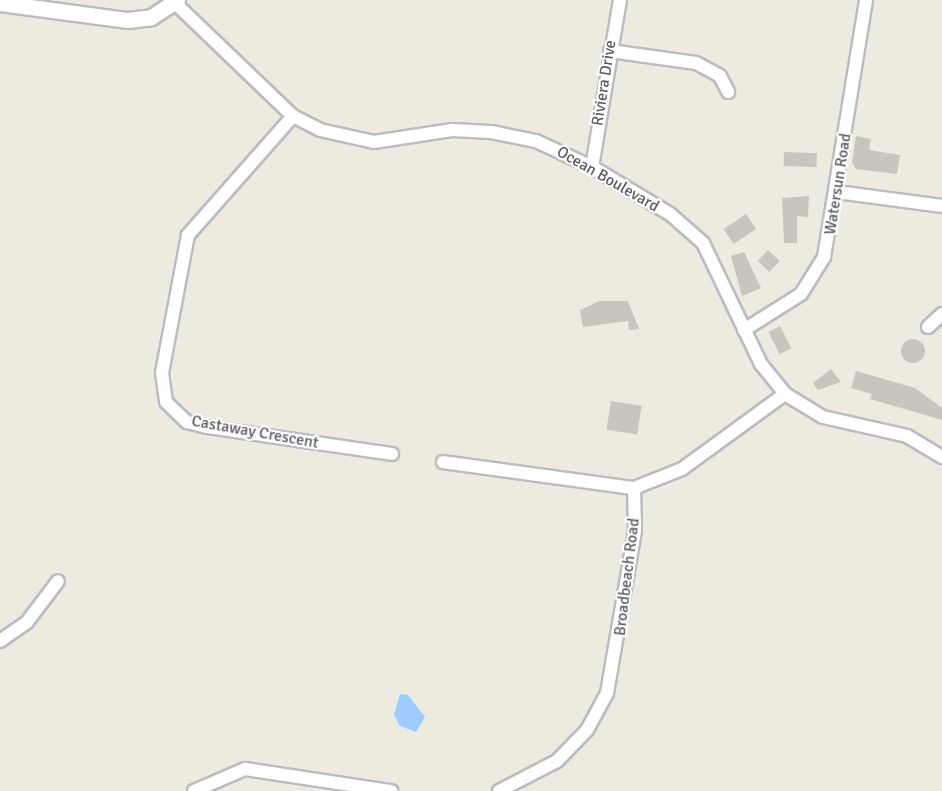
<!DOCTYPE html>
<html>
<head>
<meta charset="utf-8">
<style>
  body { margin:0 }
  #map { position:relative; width:942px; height:791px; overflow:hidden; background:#edebdf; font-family:Signika,sans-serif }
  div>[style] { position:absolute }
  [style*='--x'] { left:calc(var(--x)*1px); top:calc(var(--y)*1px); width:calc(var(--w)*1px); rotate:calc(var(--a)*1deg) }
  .water>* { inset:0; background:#9dccff }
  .building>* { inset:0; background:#c8c5bc; transform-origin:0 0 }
  .round { border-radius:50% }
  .roads { filter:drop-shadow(2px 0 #babcc3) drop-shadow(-2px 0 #babcc3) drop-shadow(0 2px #babcc3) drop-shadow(0 -2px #babcc3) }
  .minor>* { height:12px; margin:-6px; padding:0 6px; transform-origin:6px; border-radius:6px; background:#fff }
  .tertiary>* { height:15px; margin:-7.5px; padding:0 7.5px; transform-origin:7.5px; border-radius:7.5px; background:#fff }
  span { translate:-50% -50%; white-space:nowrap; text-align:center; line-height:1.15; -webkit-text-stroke:4.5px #fff; paint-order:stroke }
  .street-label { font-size:16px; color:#585c62 }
</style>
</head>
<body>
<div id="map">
  <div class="water">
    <div style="clip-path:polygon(400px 694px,408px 695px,425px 717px,416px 732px,400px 726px,394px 715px)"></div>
  </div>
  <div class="building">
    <div style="clip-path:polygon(856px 136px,871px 139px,869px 150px,900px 155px,897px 174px,856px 169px,852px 163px)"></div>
    <div style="left:784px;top:152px;width:33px;height:14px;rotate:2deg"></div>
    <div style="clip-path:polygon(809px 196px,808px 217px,797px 216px,797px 243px,784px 243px,782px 198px)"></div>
    <div style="left:746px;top:214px;width:18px;height:27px;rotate:56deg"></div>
    <div style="left:768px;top:250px;width:16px;height:15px;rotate:43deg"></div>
    <div style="clip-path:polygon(744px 252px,761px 288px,742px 296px,731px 256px)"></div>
    <div style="clip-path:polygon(600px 301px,628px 301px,639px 329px,629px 330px,628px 321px,583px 327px,580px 310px)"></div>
    <div style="left:780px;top:326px;width:25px;height:13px;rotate:63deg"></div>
    <div class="round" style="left:901px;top:339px;width:24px;height:24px"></div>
    <div style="clip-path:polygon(831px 369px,841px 382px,818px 390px,813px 383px)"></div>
    <div style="clip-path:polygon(856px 371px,915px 388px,942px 408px,942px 420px,870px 399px,872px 394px,851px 388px)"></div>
    <div style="left:611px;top:401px;width:31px;height:29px;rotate:9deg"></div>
  </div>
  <div class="roads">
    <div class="minor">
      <div style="--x:175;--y:3;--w:163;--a:43.8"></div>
      <div style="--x:293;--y:116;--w:30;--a:27"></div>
      <div style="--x:320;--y:130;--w:55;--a:12.5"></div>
      <div style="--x:374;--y:142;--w:79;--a:-8.7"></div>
      <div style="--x:452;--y:130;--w:39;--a:3"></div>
      <div style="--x:491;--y:132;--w:46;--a:11.3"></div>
      <div style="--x:536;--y:141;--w:62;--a:24.9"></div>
      <div style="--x:592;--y:167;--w:91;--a:31.1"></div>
      <div style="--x:670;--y:214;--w:44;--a:41.3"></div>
      <div style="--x:703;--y:243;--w:134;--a:64.4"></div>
      <div style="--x:761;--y:364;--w:38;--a:51"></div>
      <div style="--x:785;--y:394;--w:44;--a:31.2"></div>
      <div style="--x:823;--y:417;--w:86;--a:12.7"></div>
      <div style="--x:907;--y:436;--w:41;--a:31"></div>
      <div style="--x:610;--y:51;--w:87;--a:7.9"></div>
      <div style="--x:696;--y:63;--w:27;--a:28"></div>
      <div style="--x:720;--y:76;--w:18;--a:63"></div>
      <div style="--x:293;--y:116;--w:159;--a:131.4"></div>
      <div style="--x:188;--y:235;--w:140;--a:100.7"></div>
      <div style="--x:162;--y:373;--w:29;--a:82"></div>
      <div style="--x:166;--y:402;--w:29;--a:44"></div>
      <div style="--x:187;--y:422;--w:21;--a:14"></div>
      <div style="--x:207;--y:427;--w:187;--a:8.3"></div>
      <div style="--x:592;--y:167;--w:169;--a:-80.5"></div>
      <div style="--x:837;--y:192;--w:106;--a:7.6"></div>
      <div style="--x:928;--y:327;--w:19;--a:-43"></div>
      <div style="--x:744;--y:330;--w:67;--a:-32.3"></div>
      <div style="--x:801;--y:294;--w:44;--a:-58.1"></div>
      <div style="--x:824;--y:257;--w:260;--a:-80.7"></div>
      <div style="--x:443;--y:462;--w:193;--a:7.8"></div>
      <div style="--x:0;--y:641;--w:33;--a:-35"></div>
      <div style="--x:27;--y:622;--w:51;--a:-52.9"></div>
      <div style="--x:194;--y:791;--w:56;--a:-23.3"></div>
      <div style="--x:245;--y:769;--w:148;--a:8.6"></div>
      <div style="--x:499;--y:791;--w:65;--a:-27.3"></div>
      <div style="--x:557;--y:761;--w:43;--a:-45.9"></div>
      <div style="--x:587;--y:730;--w:42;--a:-61.6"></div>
      <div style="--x:607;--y:693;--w:164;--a:-80.2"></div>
      <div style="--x:635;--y:531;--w:43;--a:-91.3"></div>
      <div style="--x:634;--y:488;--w:52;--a:-21.6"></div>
      <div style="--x:682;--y:469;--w:127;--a:-36.1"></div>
    </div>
    <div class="tertiary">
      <div style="--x:0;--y:3;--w:129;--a:7.6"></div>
      <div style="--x:128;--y:20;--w:23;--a:-7"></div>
      <div style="--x:151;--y:17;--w:31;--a:-33"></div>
    </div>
  </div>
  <div class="street-label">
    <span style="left:604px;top:83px;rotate:-81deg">Riviera Drive</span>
    <span style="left:608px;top:179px;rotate:30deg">Ocean Boulevard</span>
    <span style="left:838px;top:184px;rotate:-81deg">Watersun Road</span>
    <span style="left:255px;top:432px;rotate:10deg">Castaway Crescent</span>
    <span style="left:627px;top:577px;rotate:-83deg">Broadbeach Road</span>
  </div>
</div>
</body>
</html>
